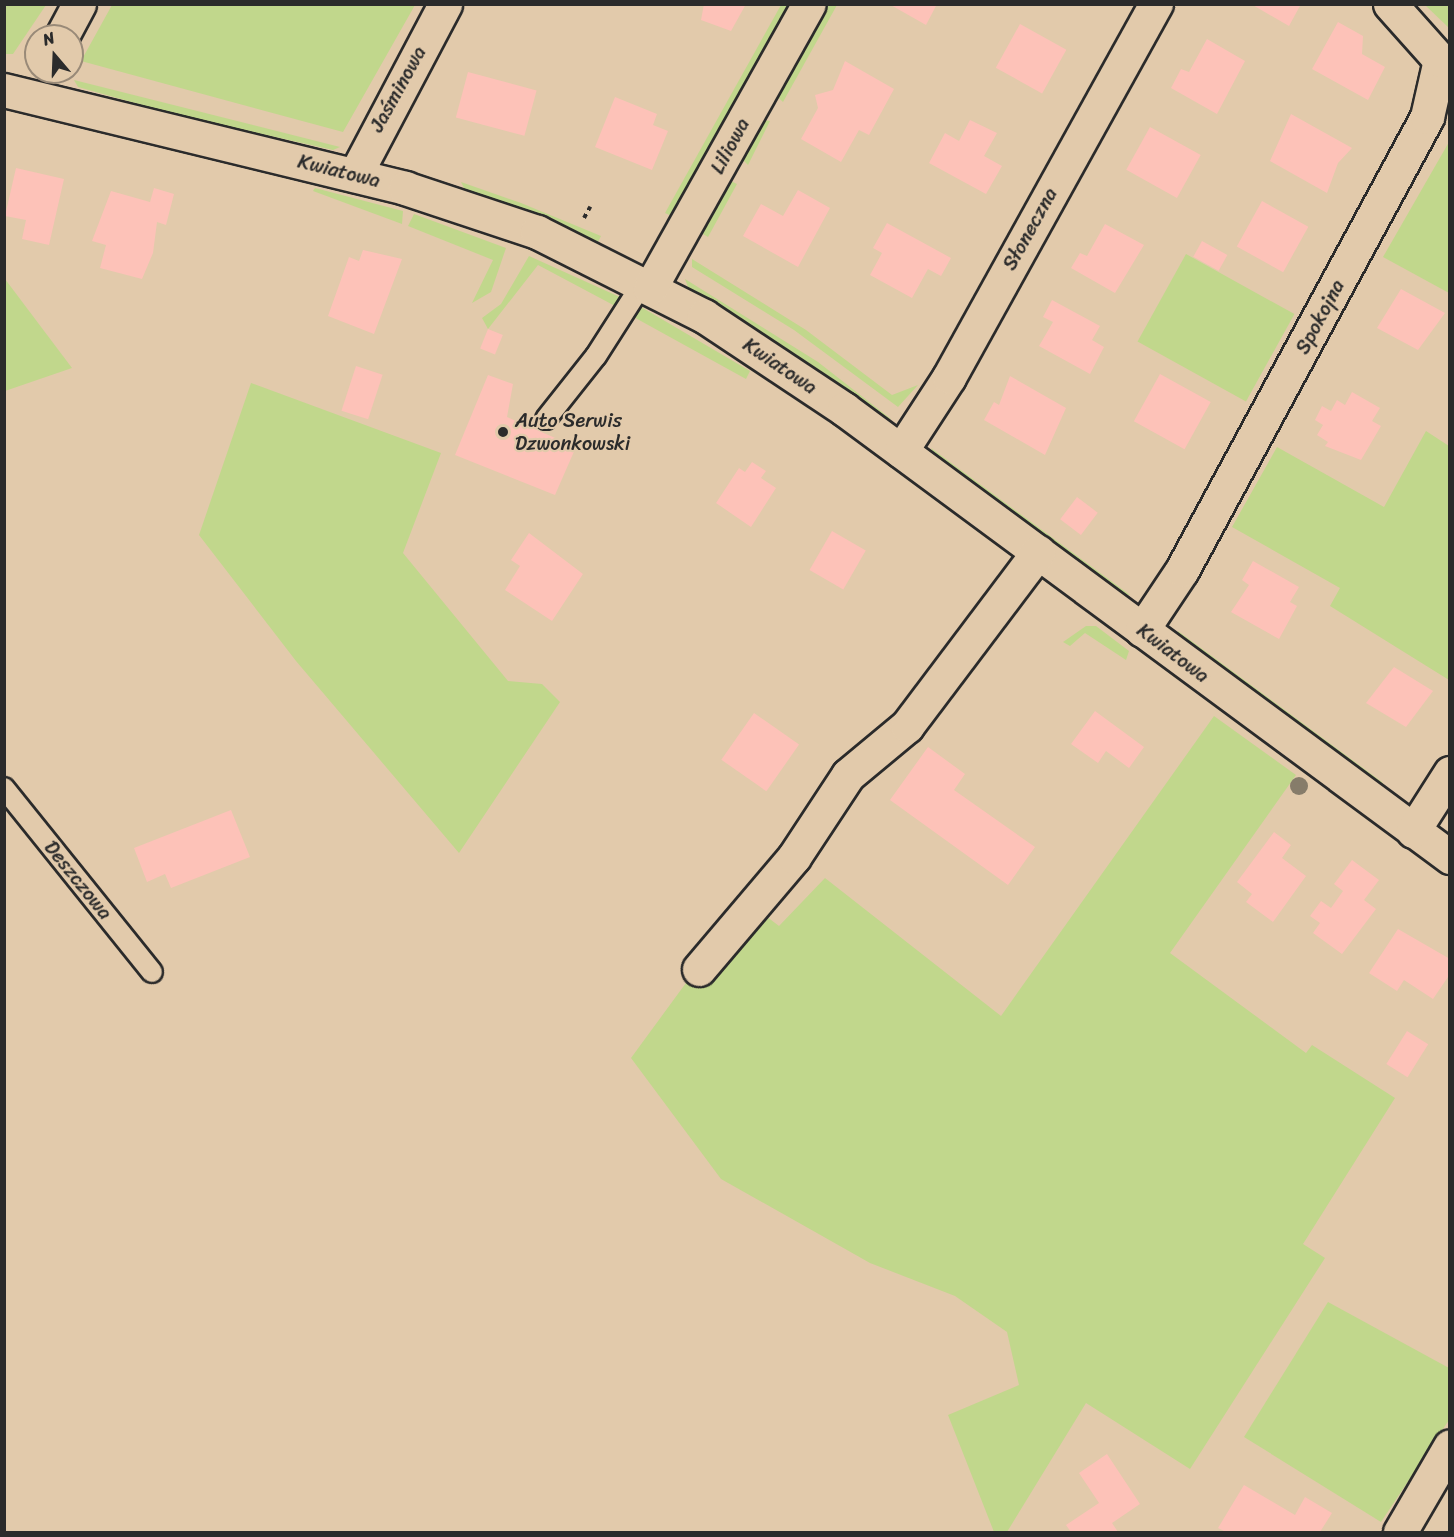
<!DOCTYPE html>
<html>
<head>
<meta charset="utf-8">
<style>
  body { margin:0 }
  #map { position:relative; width:1454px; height:1537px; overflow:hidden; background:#e2caab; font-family:Sriracha,sans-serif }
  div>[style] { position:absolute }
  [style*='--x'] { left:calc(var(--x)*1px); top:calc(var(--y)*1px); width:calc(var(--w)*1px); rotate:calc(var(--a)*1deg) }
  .green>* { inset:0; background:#c1d78c; transform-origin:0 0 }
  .building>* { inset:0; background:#fdc2b8; transform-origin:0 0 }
  .path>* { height:4px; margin-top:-2px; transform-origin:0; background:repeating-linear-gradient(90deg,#2b2b2b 0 4.5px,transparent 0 9px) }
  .roads { filter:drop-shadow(2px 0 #2b2b2b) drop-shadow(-2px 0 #2b2b2b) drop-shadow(0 2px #2b2b2b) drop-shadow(0 -2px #2b2b2b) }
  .lane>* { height:20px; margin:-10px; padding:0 10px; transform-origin:10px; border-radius:10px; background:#e2caab }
  .street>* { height:33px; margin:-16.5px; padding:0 16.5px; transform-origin:16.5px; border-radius:16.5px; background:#e2caab }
  .trees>* { width:18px; height:18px; margin:-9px; border-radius:50%; background:#867c6a }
  .dots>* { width:16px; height:16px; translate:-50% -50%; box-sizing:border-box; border:3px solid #e2caab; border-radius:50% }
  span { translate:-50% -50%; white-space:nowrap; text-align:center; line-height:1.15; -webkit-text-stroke:4.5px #e2caab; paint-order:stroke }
  .street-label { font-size:20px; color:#2b2b2b }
  .poi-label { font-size:20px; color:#2b2b2b }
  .left { translate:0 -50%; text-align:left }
  .frame { position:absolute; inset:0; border:6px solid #2b2b2b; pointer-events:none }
  .north { position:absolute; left:24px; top:24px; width:60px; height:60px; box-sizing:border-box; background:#e2caab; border:2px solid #998a78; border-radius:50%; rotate:341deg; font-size:16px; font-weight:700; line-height:24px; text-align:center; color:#2b2b2b }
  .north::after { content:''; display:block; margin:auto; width:21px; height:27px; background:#2b2b2b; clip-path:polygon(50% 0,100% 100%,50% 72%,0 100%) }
</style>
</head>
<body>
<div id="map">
  <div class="green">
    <div style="clip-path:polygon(4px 5px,46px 5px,13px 54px,5px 54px)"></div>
    <div style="clip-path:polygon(112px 5px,112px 4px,415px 5px,343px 132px,81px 61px)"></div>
    <div style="clip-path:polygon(781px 5px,795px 5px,674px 217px,665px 213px)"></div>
    <div style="clip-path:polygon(820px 5px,837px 5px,783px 102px,771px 91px)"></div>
    <div style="clip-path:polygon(1425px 5px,1449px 5px,1449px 28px)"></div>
    <div style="clip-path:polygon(74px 80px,340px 147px,333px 150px,181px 116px,78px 87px)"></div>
    <div style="clip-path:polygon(758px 119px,770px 121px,748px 165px,738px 155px)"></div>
    <div style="clip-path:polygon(1449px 142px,1449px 293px,1383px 257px)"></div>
    <div style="clip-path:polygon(729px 180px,737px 184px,708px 237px,696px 230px)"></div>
    <div style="clip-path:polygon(461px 182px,521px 203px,601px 236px,597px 244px,465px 190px)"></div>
    <div style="clip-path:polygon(315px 188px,403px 211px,402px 224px,313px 191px)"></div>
    <div style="clip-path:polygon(414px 214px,506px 248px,491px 292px,472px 303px,493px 260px,408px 226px)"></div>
    <div style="left:1186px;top:254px;width:124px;height:100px;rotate:29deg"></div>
    <div style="clip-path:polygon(529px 256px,622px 298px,617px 307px,538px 265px,488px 329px,482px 318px,501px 304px)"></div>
    <div style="clip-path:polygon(692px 259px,806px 330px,892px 395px,918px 385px,898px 407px,794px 330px,692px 267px)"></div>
    <div style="clip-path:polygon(5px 279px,72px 368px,5px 391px)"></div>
    <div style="clip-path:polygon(685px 279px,818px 362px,891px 419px,879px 418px,805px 362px,689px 290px)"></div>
    <div style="clip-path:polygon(636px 304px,750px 371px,746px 379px,630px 315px)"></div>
    <div style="clip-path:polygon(251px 383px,441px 453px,403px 553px,508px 681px,542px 684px,560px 702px,459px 853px,296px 661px,199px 535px)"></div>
    <div style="clip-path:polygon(1426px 431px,1449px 446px,1449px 680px,1330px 606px,1340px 588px,1232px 527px,1277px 447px,1384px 507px)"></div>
    <div style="clip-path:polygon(931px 448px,1130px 595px,1117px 594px,938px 461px)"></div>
    <div style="clip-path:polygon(1086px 626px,1096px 626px,1129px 651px,1126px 660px,1085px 633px,1070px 646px,1063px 642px)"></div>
    <div style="clip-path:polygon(1178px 631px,1382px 782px,1384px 787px,1178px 639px)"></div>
    <div style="clip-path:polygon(1214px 716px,1296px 775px,1170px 953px,1306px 1053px,1312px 1045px,1395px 1098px,1303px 1244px,1325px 1258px,1190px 1469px,1086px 1403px,1007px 1532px,994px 1532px,948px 1415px,1019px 1385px,1007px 1332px,955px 1296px,870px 1263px,721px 1179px,631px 1058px,746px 901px,779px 926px,825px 878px,1001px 1016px)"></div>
    <div style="clip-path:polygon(1328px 1302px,1449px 1368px,1449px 1420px,1381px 1522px,1244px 1437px)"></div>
  </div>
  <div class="building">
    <div style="clip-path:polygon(704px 4px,746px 4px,731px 31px,701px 20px)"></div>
    <div style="clip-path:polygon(889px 4px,937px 4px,926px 25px)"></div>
    <div style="clip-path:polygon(1251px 4px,1301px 4px,1289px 26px)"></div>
    <div style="clip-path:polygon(1338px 22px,1363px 36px,1362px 54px,1385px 67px,1368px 100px,1312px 69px)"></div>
    <div style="left:1020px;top:24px;width:53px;height:50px;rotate:29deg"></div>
    <div style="clip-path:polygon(1207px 39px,1245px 61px,1217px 114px,1171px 88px,1181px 69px,1189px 72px)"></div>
    <div style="clip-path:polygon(845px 61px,894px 89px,869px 135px,859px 130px,841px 162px,801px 139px,818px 108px,815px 95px,833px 90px)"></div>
    <div style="left:468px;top:72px;width:71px;height:47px;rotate:15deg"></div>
    <div style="clip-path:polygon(615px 97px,657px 114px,653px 125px,668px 131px,652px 170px,595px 147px)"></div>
    <div style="clip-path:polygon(1291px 114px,1352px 148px,1338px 163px,1327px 193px,1270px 161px)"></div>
    <div style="clip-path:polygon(970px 120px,997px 133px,984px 156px,1002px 166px,986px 194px,929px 163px,945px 133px,959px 141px)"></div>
    <div style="left:1150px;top:127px;width:58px;height:49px;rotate:29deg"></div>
    <div style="clip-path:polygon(16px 168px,64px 179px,49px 245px,22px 239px,26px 220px,5px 216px)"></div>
    <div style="clip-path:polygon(154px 188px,174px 194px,166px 225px,157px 222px,153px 253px,142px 279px,100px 268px,106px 245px,92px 241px,111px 191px,150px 202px)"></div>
    <div style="clip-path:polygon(798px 190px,830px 208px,798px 267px,743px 236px,761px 204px,783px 216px)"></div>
    <div style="left:1262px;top:201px;width:53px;height:52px;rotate:29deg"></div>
    <div style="clip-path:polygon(887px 223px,951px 258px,941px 276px,928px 269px,912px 298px,870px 275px,882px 253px,873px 248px)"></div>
    <div style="clip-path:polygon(1105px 224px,1144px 245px,1115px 293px,1071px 268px,1080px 253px,1087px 256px)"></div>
    <div style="left:1202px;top:241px;width:29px;height:18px;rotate:29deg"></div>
    <div style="clip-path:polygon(363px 250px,402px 259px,374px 334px,328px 316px,349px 257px,359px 261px)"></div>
    <div style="clip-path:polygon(1401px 289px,1445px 313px,1418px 350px,1377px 328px)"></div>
    <div style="clip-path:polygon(1052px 300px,1100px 326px,1092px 340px,1104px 347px,1090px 374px,1039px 346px,1053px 322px,1043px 317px)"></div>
    <div style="left:488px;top:329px;width:16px;height:21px;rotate:22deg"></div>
    <div style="left:356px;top:366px;width:28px;height:47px;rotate:18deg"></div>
    <div style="left:1160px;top:374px;width:58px;height:54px;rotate:29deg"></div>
    <div style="clip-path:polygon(488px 375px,513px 384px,507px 417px,576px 447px,555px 495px,455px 455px)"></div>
    <div style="clip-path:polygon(1010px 376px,1066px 408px,1045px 455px,984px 420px,994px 402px,999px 405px)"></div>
    <div style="clip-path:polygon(1352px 392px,1380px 408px,1372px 421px,1381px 426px,1361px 460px,1325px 446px,1328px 442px,1317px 435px,1323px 425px,1315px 420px,1322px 406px,1331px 411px,1337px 400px,1345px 405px)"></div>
    <div style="clip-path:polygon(752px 462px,766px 471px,761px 478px,776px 488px,751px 527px,716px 503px,739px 468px,745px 472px)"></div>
    <div style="left:1077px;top:497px;width:26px;height:28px;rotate:37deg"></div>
    <div style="left:832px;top:531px;width:39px;height:45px;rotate:30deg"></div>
    <div style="clip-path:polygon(529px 533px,583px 574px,552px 621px,505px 590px,520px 566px,511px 560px)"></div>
    <div style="clip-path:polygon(1253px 561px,1299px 587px,1290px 602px,1297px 606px,1279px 639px,1231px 612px,1249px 585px,1242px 580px)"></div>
    <div style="clip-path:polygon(1394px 667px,1433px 691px,1406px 727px,1366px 703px)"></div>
    <div style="clip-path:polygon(1095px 711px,1144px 747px,1129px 768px,1106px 751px,1098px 763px,1071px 744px)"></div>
    <div style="left:754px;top:713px;width:55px;height:57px;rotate:35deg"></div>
    <div style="clip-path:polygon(928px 747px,965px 774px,954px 790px,1035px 847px,1008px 885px,890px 800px)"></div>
    <div style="clip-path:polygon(231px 810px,250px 857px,171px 888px,165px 874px,147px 882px,134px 848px)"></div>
    <div style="clip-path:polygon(1274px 832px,1291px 845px,1282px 858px,1306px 876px,1273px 922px,1246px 902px,1252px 894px,1237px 882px)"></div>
    <div style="clip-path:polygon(1352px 860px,1379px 880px,1364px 900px,1376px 909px,1342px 954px,1313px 933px,1320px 923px,1310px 916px,1321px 901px,1331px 908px,1343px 891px,1334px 884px)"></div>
    <div style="clip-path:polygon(1398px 929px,1450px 959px,1450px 974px,1433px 999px,1404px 980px,1397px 991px,1369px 973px)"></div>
    <div style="left:1407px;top:1031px;width:25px;height:39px;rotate:32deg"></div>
    <div style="clip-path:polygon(1107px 1454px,1140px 1504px,1112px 1523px,1118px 1532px,1071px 1532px,1066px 1525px,1099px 1503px,1079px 1473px)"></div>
    <div style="clip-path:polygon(1244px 1485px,1295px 1515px,1305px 1497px,1332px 1513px,1320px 1532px,1226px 1532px,1218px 1528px)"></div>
  </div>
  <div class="path">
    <div style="--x:584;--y:218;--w:13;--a:-61"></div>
  </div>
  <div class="roads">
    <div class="lane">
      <div style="--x:546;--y:419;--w:80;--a:-51.6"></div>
      <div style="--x:596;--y:356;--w:85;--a:-57.4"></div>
      <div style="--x:4;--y:788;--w:236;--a:51.2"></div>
    </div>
    <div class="street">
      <div style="--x:62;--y:36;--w:36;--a:-62"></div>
      <div style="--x:4;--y:90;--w:413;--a:13.7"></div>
      <div style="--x:405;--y:188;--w:139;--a:18.4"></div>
      <div style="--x:537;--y:232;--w:187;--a:26.7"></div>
      <div style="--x:704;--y:316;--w:168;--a:33.6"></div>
      <div style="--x:844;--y:409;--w:754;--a:36.47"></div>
      <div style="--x:355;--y:175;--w:193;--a:-62.2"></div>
      <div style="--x:650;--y:288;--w:325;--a:-60.8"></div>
      <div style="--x:901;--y:451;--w:88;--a:-57"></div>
      <div style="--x:949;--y:377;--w:427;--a:-61"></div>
      <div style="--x:1142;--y:630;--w:72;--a:-56.3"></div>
      <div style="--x:1182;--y:570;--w:515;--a:-61.59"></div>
      <div style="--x:1427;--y:117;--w:58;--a:-77.2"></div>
      <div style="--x:1440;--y:60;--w:75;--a:-131.8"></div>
      <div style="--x:1413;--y:831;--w:69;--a:-57.5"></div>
      <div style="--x:699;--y:969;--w:147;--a:-49.7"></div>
      <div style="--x:794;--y:857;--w:98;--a:-56.6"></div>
      <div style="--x:848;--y:775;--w:77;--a:-39.7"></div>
      <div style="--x:907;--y:726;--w:218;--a:-53"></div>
      <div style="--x:1400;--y:1532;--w:99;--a:-59.8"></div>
    </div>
  </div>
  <div class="trees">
    <div style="left:1299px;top:786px"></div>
  </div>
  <div class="dots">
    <div style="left:503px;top:432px;background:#2b2b2b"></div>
  </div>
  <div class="street-label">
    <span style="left:398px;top:89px;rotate:-61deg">Jaśminowa</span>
    <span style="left:730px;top:146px;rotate:-62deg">Liliowa</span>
    <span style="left:339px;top:171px;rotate:14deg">Kwiatowa</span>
    <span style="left:1030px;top:229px;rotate:-61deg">Słoneczna</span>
    <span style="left:1320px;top:317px;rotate:-62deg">Spokojna</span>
    <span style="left:780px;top:366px;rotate:34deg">Kwiatowa</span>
    <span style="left:1173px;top:653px;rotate:37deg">Kwiatowa</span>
    <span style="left:78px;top:880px;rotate:51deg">Deszczowa</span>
  </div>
  <div class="poi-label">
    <span class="left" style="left:515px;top:432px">Auto Serwis<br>Dzwonkowski</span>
  </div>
  <div class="frame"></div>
  <div class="north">N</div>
</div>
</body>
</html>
